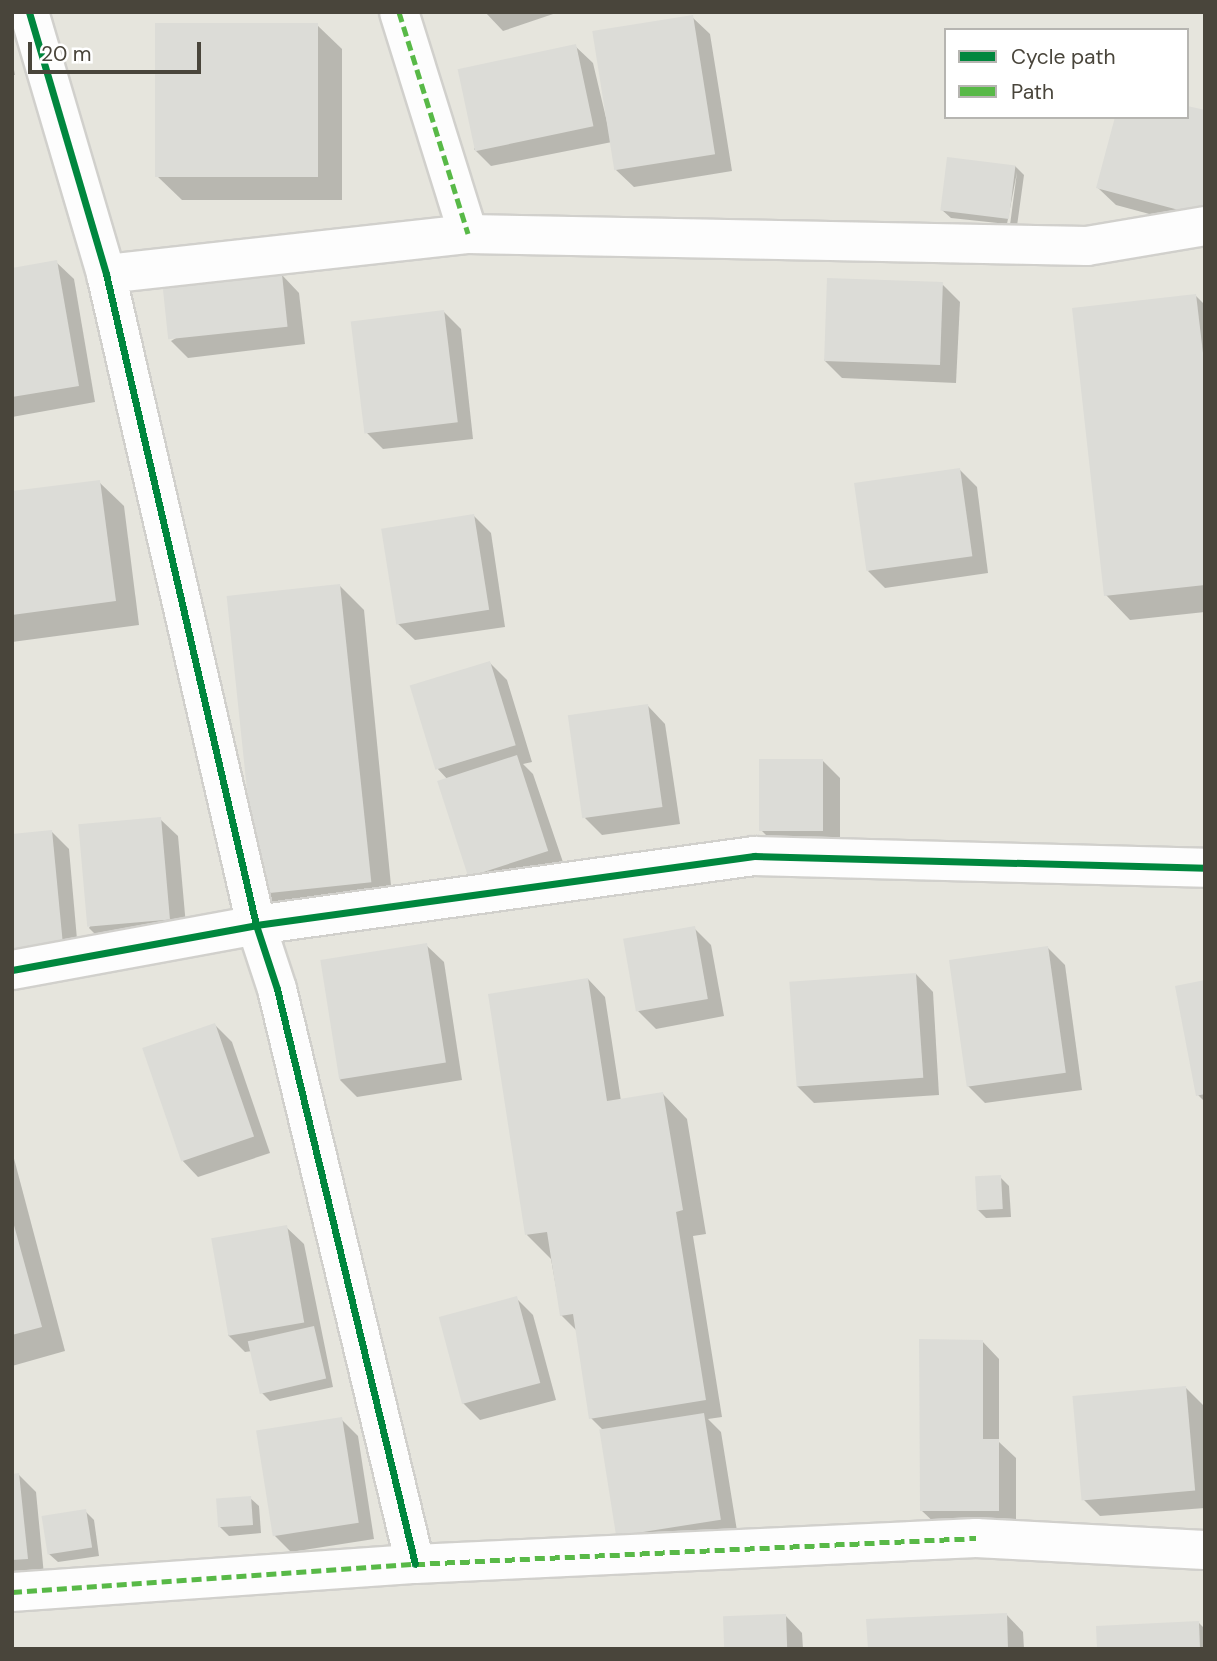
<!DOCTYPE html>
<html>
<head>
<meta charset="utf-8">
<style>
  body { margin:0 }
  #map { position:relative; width:1217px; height:1661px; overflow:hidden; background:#f3f3ef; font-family:"DM Sans",sans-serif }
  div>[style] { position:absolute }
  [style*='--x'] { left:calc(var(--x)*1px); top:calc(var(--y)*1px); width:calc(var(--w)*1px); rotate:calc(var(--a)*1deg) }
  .residential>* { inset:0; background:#e6e5dd }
  .shadow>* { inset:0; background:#0003 }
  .building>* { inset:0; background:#dcdcd7; transform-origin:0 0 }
  .roads { filter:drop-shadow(2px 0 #d1d0cc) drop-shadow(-2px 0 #d1d0cc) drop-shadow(0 2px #d1d0cc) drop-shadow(0 -2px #d1d0cc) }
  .minor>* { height:38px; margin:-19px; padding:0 19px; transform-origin:19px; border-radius:19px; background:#fdfdfd }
  .quiet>* { height:5px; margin-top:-2.5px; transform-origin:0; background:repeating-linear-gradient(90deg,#58b947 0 10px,transparent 0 15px) }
  .cycleway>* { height:7px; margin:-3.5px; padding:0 3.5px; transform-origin:3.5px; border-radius:3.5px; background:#00873e }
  span { translate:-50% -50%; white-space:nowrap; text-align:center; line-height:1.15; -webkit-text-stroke:5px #fff; paint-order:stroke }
  .frame { position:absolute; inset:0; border:14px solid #49453b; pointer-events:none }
  .legend { position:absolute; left:944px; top:28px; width:245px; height:91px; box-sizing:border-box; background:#fff; border:2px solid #b6b5b1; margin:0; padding:9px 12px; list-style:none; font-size:21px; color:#49453b }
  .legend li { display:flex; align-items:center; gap:14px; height:35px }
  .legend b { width:35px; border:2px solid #b6b5b1 }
  .scale { position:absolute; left:28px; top:42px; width:173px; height:32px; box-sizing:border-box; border:4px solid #49453b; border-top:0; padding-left:9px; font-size:21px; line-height:24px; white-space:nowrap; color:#49453b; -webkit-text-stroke:5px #fff; paint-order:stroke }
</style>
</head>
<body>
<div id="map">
  <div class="residential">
    <div style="clip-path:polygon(evenodd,12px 12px,1205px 12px,1205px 1649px,12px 1649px,12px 12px,946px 30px,1187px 30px,1187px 117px,946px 117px,946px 30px)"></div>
  </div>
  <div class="shadow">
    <div style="clip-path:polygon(485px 12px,559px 12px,503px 31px)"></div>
    <div style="clip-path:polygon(692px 17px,710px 34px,732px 171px,634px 187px,616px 170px,612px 142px,491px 166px,474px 149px,575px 46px,593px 63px,611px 139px)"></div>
    <div style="clip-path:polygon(317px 25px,342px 49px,342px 200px,182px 200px,157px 176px)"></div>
    <div style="clip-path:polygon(12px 59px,15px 75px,12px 75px)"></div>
    <div style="clip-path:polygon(1187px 117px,1205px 229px,1116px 205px,1098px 188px)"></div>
    <div style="clip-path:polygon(1015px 166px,1024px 175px,1017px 226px,1010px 225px,1017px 172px,1007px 224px,951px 218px,942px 210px)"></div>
    <div style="clip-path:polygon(56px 262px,74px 279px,95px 402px,12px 417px,12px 269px)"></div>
    <div style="clip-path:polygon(282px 275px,299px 293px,305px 344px,188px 358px,171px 341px)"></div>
    <div style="clip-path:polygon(943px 285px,960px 302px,956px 383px,842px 378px,824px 360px)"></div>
    <div style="clip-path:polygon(1196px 296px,1205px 305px,1205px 612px,1130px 620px,1106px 595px)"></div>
    <div style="clip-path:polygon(444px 312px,461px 329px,473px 439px,383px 449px,366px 432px)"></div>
    <div style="clip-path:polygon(960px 470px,977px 487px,988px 573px,885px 588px,868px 571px)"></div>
    <div style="clip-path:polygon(99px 482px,124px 506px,139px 625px,12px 642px,12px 493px)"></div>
    <div style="clip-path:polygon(474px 516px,491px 533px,505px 627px,415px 640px,397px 623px)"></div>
    <div style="clip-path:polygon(340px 586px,364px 610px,393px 906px,286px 917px,261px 893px)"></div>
    <div style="clip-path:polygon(490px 663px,507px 680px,532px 762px,523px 764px,533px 774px,565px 868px,471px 877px,449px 781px,437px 768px)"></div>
    <div style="clip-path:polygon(648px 706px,665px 724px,680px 824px,602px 835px,585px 818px)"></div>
    <div style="clip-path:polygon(823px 761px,840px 778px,840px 848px,778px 847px,761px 830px)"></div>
    <div style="clip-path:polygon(160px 819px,178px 836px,187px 937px,106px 945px,89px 928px)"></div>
    <div style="clip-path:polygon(51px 831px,69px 849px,79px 962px,12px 968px,12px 835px)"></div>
    <div style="clip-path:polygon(694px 928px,711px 945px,724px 1016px,656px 1029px,638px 1011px)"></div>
    <div style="clip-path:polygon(426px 945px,444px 962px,462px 1080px,357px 1097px,340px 1080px)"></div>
    <div style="clip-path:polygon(1048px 948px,1065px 965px,1082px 1090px,985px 1103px,968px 1086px)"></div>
    <div style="clip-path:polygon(916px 974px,933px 992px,939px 1095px,814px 1103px,797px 1086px)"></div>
    <div style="clip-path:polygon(588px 979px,605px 997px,621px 1101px,663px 1094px,687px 1119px,706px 1234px,693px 1236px,722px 1417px,708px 1419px,721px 1432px,738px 1537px,618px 1536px,604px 1431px,591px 1418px,577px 1331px,561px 1315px,551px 1259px,527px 1235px)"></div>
    <div style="clip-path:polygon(1205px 982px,1205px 1102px,1198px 1095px)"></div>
    <div style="clip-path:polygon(215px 1025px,232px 1042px,270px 1153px,198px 1177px,181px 1159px)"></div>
    <div style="clip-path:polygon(12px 1151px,65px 1351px,12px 1366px)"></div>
    <div style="clip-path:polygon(1000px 1177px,1009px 1186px,1011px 1217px,986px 1218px,977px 1209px)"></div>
    <div style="clip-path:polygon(286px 1227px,304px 1244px,333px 1387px,270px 1401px,262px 1393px,252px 1351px,245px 1352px,228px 1335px)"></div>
    <div style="clip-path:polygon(516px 1298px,533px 1315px,556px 1400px,480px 1420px,463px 1403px)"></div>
    <div style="clip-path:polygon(982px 1341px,999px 1359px,999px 1442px,1016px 1458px,1016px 1527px,939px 1527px,921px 1510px)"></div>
    <div style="clip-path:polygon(1185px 1387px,1203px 1405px,1205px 1508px,1100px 1516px,1083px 1499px)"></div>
    <div style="clip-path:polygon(341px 1419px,358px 1436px,374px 1539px,291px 1552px,274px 1535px)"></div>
    <div style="clip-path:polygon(19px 1475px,36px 1492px,44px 1575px,12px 1579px,12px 1476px)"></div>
    <div style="clip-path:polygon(250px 1498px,259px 1506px,261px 1533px,229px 1536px,220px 1527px)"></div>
    <div style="clip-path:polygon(85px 1511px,94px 1520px,99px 1556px,58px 1562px,49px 1554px)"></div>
    <div style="clip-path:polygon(1006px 1614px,1023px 1632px,1024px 1649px,870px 1649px)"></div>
    <div style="clip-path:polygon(785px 1615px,802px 1633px,803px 1649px,726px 1649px)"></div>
    <div style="clip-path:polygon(1198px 1622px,1205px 1629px,1205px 1649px,1099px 1649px)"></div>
  </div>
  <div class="building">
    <div style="left:693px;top:15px;width:141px;height:102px;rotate:81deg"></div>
    <div style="left:155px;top:23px;width:163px;height:154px"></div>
    <div style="left:576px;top:44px;width:84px;height:121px;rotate:78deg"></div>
    <div style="clip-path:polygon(1187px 106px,1205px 110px,1205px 217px,1096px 188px,1115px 117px,1187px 117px)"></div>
    <div style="left:947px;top:157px;width:69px;height:54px;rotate:7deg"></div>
    <div style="clip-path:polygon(57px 260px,79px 386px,12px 397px,12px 268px)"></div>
    <div style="left:282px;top:274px;width:53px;height:120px;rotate:84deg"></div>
    <div style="left:827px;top:278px;width:116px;height:83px;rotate:2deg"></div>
    <div style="clip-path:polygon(1196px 294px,1205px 370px,1205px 585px,1104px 596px,1072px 308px)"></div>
    <div style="left:444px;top:310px;width:113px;height:94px;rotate:83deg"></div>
    <div style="left:960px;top:468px;width:89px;height:107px;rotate:82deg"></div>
    <div style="clip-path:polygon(100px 480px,116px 601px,12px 615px,12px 491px)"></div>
    <div style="left:474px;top:514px;width:97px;height:94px;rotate:81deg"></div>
    <div style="left:340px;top:584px;width:300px;height:114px;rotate:84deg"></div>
    <div style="left:490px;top:661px;width:88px;height:84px;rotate:73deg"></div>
    <div style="left:648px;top:704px;width:104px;height:81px;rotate:82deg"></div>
    <div style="left:517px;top:755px;width:101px;height:84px;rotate:72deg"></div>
    <div style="left:759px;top:759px;width:64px;height:72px"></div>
    <div style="left:161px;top:817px;width:103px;height:83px;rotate:85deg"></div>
    <div style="clip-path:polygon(52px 830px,63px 945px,12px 950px,12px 834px)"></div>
    <div style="left:695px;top:926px;width:74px;height:73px;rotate:80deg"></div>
    <div style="left:427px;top:943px;width:121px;height:108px;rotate:81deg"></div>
    <div style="left:1048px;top:946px;width:128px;height:100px;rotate:82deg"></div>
    <div style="left:916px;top:973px;width:105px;height:127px;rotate:86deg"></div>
    <div style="clip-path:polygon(588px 978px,607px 1101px,663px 1092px,683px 1210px,676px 1212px,706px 1400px,589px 1419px,573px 1314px,560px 1316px,547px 1232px,525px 1235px,488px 994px)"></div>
    <div style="clip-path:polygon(1205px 980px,1205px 1094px,1196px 1096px,1175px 986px)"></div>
    <div style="left:215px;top:1023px;width:120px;height:77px;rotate:71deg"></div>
    <div style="left:1001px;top:1175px;width:34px;height:26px;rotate:87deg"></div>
    <div style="clip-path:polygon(12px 1218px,42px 1327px,12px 1335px)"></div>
    <div style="left:287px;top:1225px;width:99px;height:77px;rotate:80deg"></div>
    <div style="left:517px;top:1296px;width:90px;height:81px;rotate:75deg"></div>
    <div style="left:314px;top:1326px;width:54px;height:68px;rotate:77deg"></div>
    <div style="clip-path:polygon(919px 1339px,983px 1340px,983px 1439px,999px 1439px,999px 1511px,920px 1511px)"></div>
    <div style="left:1186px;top:1386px;width:105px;height:114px;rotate:85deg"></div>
    <div style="left:704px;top:1413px;width:108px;height:106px;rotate:81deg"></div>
    <div style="left:342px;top:1417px;width:107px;height:87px;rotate:81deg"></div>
    <div style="clip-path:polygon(19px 1473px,28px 1559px,12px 1560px,12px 1474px)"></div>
    <div style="left:251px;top:1496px;width:29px;height:35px;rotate:86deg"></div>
    <div style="left:86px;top:1509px;width:39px;height:45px;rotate:81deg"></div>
    <div style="clip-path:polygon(1007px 1613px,1008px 1649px,868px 1649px,866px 1619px)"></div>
    <div style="left:786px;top:1614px;width:35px;height:63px;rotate:88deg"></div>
    <div style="clip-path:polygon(1199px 1621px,1200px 1649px,1097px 1649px,1096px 1626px)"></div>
  </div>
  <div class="roads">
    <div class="minor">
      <div style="--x:29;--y:12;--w:273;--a:73.6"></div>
      <div style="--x:106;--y:274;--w:668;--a:77.02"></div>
      <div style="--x:256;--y:925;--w:67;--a:71.8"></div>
      <div style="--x:277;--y:989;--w:591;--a:76.5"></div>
      <div style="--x:399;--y:12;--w:232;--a:72.7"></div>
      <div style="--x:106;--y:274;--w:364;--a:-6.3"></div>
      <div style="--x:468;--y:234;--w:619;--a:1.11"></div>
      <div style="--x:1087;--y:246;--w:120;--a:-9.6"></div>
      <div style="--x:12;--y:970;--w:248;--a:-10.4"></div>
      <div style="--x:256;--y:925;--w:503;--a:-7.89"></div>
      <div style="--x:754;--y:856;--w:451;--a:1.5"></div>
      <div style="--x:12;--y:1592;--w:404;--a:-4"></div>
      <div style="--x:415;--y:1564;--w:562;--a:-2.65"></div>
      <div style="--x:976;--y:1538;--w:229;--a:3"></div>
    </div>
  </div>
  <div class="quiet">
    <div style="--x:399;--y:12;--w:232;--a:72.7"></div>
    <div style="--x:12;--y:1592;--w:404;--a:-4"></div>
    <div style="--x:415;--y:1564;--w:562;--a:-2.65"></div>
  </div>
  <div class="cycleway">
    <div style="--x:29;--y:12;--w:273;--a:73.6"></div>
    <div style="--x:106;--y:274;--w:668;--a:77.02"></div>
    <div style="--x:256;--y:925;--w:67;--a:71.8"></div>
    <div style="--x:277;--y:989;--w:591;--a:76.5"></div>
    <div style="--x:12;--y:970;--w:248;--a:-10.4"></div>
    <div style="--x:256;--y:925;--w:503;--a:-7.89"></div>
    <div style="--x:754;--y:856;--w:451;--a:1.5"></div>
  </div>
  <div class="frame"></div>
  <ul class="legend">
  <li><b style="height:9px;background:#00873e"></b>Cycle path</li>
  <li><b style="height:9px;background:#58b947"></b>Path</li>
  </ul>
  <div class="scale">20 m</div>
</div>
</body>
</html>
